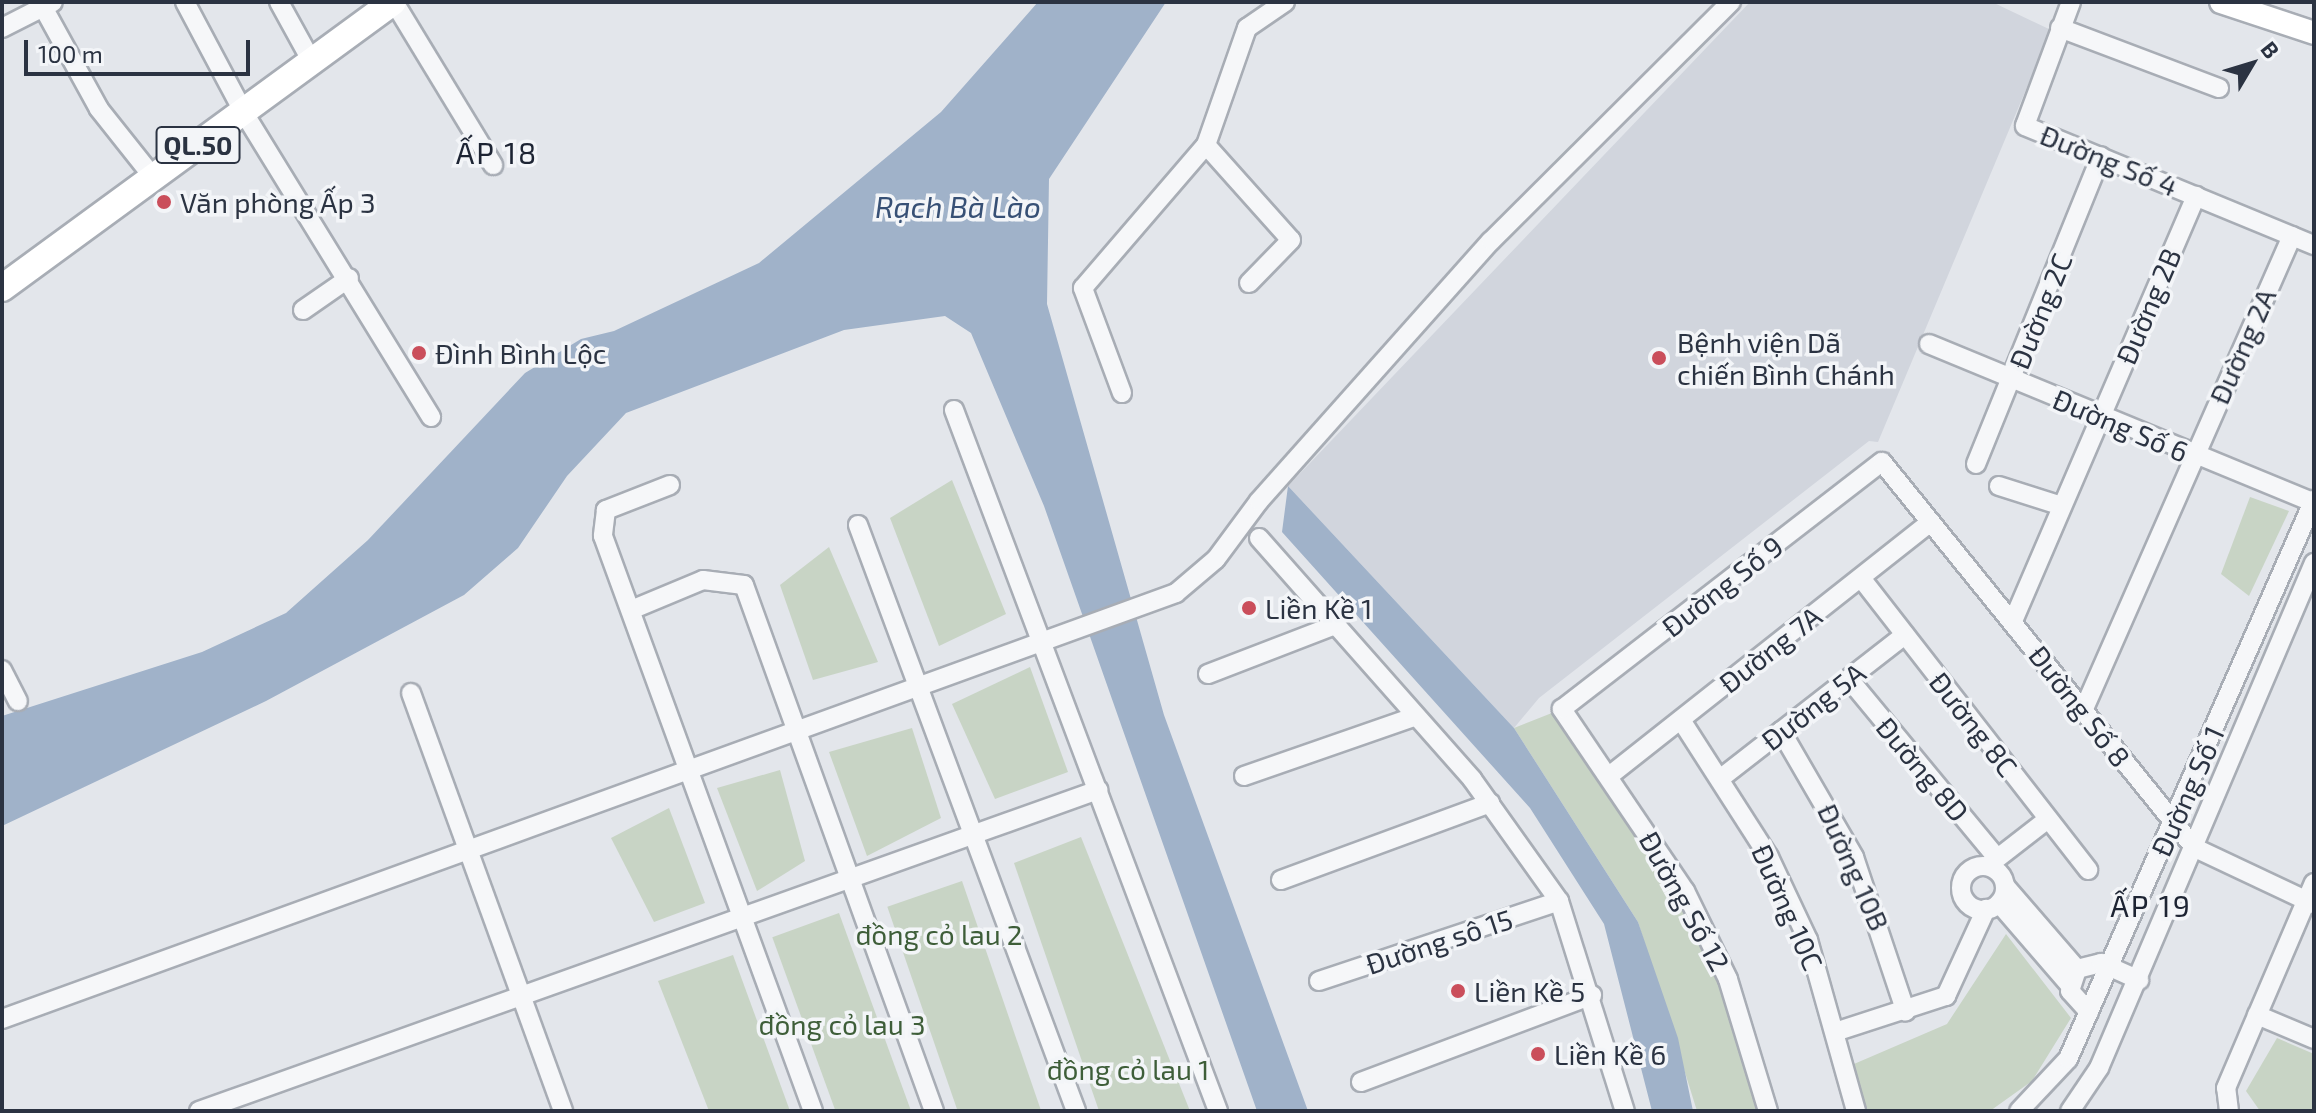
<!DOCTYPE html>
<html>
<head>
<meta charset="utf-8">
<style>
  body { margin:0 }
  #map { position:relative; width:2316px; height:1113px; overflow:hidden; background:#e3e6eb; font-family:"Exo 2",sans-serif }
  div>[style] { position:absolute }
  [style*='--x'] { left:calc(var(--x)*1px); top:calc(var(--y)*1px); width:calc(var(--w)*1px); rotate:calc(var(--a)*1deg) }
  .built>* { inset:0; background:#d1d5dd }
  .green>* { inset:0; background:#c8d4c5; transform-origin:0 0 }
  .water>* { inset:0; background:#a0b2c9 }
  .roads { filter:drop-shadow(2px 0 #a8adb5) drop-shadow(-2px 0 #a8adb5) drop-shadow(0 2px #a8adb5) drop-shadow(0 -2px #a8adb5) }
  .minor>* { height:18px; margin:-9px; padding:0 9px; transform-origin:9px; border-radius:9px; background:#f6f7f9 }
  .minor>.ring { margin:-9px; padding:0; box-sizing:content-box; background:none; border:18px solid #f6f7f9; border-radius:50% }
  .major>* { height:22px; margin:-11px; padding:0 11px; transform-origin:11px; border-radius:11px; background:#fff }
  .highway>* { height:26px; margin:-13px; padding:0 13px; transform-origin:13px; border-radius:13px; background:#fff }
  .dots>* { width:22px; height:22px; translate:-50% -50%; box-sizing:border-box; border:4px solid #f3f5f8; border-radius:50% }
  span { translate:-50% -50%; white-space:nowrap; text-align:center; line-height:1.15; -webkit-text-stroke:7px #f3f5f8; paint-order:stroke }
  .shield-label span { padding:2px 6px; background:#f3f5f8; border:2px solid; border-radius:6px; -webkit-text-stroke-width:0 }
  .shield-label { font-size:26px; color:#2b3342; font-weight:700 }
  .street-label { font-size:28px; color:#2b3342 }
  .poi-label { font-size:28px; color:#2b3342 }
  .left { translate:0 -50%; text-align:left }
  .park-label { font-size:28px; color:#3e5e39 }
  .neighbourhood-label { font-size:30px; color:#1d2433; letter-spacing:2px }
  .water-label { font-size:30px; color:#375075; font-style:italic }
  .frame { position:absolute; inset:0; border:4px solid #2b3342; pointer-events:none }
  .north { position:absolute; left:2212px; top:24px; width:80px; height:80px; -webkit-text-stroke:6px #f3f5f8; paint-order:stroke; rotate:52deg; font-size:22px; font-weight:700; line-height:32px; text-align:center; color:#2b3342 }
  .north::after { content:''; display:block; margin:auto; width:28px; height:36px; background:#2b3342; clip-path:polygon(50% 0,100% 100%,50% 72%,0 100%) }
  .scale { position:absolute; left:24px; top:40px; width:226px; height:36px; box-sizing:border-box; border:4px solid #2b3342; border-top:0; padding-left:10px; font-size:24px; line-height:28px; white-space:nowrap; color:#2b3342; -webkit-text-stroke:6px #f3f5f8; paint-order:stroke }
</style>
</head>
<body>
<div id="map">
  <div class="built">
    <div style="clip-path:polygon(1750px 2px,1992px 2px,2051px 30px,1878px 442px,1869px 441px,1539px 698px,1514px 728px,1288px 486px)"></div>
  </div>
  <div class="green">
    <div style="clip-path:polygon(952px 480px,1006px 614px,939px 646px,890px 518px)"></div>
    <div style="clip-path:polygon(2250px 497px,2289px 511px,2249px 596px,2221px 574px)"></div>
    <div style="clip-path:polygon(829px 547px,878px 662px,813px 680px,780px 585px)"></div>
    <div style="clip-path:polygon(1030px 667px,1068px 772px,995px 799px,952px 704px)"></div>
    <div style="clip-path:polygon(1562px 709px,1660px 847px,1728px 979px,1768px 1111px,1697px 1111px,1638px 922px,1514px 728px)"></div>
    <div style="clip-path:polygon(912px 728px,941px 818px,867px 856px,829px 752px)"></div>
    <div style="clip-path:polygon(780px 770px,805px 861px,757px 891px,717px 788px)"></div>
    <div style="clip-path:polygon(669px 808px,705px 903px,654px 922px,611px 838px)"></div>
    <div style="clip-path:polygon(1081px 837px,1190px 1111px,1099px 1111px,1014px 863px)"></div>
    <div style="left:962px;top:881px;width:244px;height:79px;rotate:71deg"></div>
    <div style="left:839px;top:913px;width:211px;height:71px;rotate:70deg"></div>
    <div style="clip-path:polygon(2006px 934px,2071px 1018px,2032px 1081px,1990px 1111px,1861px 1111px,1847px 1067px,1947px 1024px)"></div>
    <div style="clip-path:polygon(733px 955px,790px 1111px,709px 1111px,658px 981px)"></div>
    <div style="clip-path:polygon(2277px 1038px,2314px 1054px,2314px 1111px,2260px 1111px,2246px 1091px)"></div>
  </div>
  <div class="water">
    <div style="clip-path:polygon(1038px 2px,1166px 2px,1049px 179px,1047px 304px,1164px 715px,1308px 1111px,1257px 1111px,1044px 506px,971px 333px,945px 316px,844px 330px,626px 413px,567px 476px,518px 548px,464px 595px,266px 701px,2px 826px,2px 716px,202px 652px,286px 613px,368px 540px,525px 373px,581px 339px,614px 331px,759px 263px,941px 112px)"></div>
    <div style="clip-path:polygon(1288px 486px,1514px 728px,1638px 922px,1678px 1038px,1693px 1111px,1652px 1111px,1604px 924px,1530px 808px,1282px 532px)"></div>
  </div>
  <div class="roads">
    <div class="minor">
      <div style="--x:185;--y:2;--w:126;--a:62"></div>
      <div style="--x:244;--y:113;--w:357;--a:58.4"></div>
      <div style="--x:279;--y:2;--w:66;--a:61.1"></div>
      <div style="--x:394;--y:2;--w:191;--a:58.7"></div>
      <div style="--x:2071;--y:2;--w:132;--a:110.4"></div>
      <div style="--x:2025;--y:126;--w:313;--a:22.4"></div>
      <div style="--x:43;--y:7;--w:116;--a:61.2"></div>
      <div style="--x:99;--y:109;--w:87;--a:51.5"></div>
      <div style="--x:2;--y:28;--w:57;--a:-27"></div>
      <div style="--x:2060;--y:28;--w:170;--a:20.7"></div>
      <div style="--x:1206;--y:145;--w:127;--a:48.2"></div>
      <div style="--x:1291;--y:240;--w:60;--a:134.3"></div>
      <div style="--x:303;--y:310;--w:56;--a:-34.8"></div>
      <div style="--x:1929;--y:344;--w:417;--a:22.4"></div>
      <div style="--x:1122;--y:393;--w:112;--a:-110.4"></div>
      <div style="--x:1083;--y:288;--w:189;--a:-49.3"></div>
      <div style="--x:1206;--y:145;--w:124;--a:-70.7"></div>
      <div style="--x:1247;--y:28;--w:46;--a:-34.4"></div>
      <div style="--x:954;--y:410;--w:749;--a:69.36"></div>
      <div style="--x:1976;--y:464;--w:332;--a:-67.9"></div>
      <div style="--x:670;--y:485;--w:69;--a:158.7"></div>
      <div style="--x:606;--y:510;--w:26;--a:97"></div>
      <div style="--x:603;--y:536;--w:612;--a:69.94"></div>
      <div style="--x:1999;--y:486;--w:66;--a:17.6"></div>
      <div style="--x:858;--y:525;--w:625;--a:69.59"></div>
      <div style="--x:1259;--y:538;--w:322;--a:48.5"></div>
      <div style="--x:1472;--y:779;--w:150;--a:54.5"></div>
      <div style="--x:1559;--y:901;--w:220;--a:72.6"></div>
      <div style="--x:1861;--y:578;--w:370;--a:52.1"></div>
      <div style="--x:631;--y:610;--w:78;--a:-22.6"></div>
      <div style="--x:703;--y:580;--w:41;--a:7"></div>
      <div style="--x:744;--y:585;--w:559;--a:70.14"></div>
      <div style="--x:2013;--y:621;--w:463;--a:-66.7"></div>
      <div style="--x:2;--y:670;--w:35;--a:63"></div>
      <div style="--x:1208;--y:674;--w:136;--a:-21.1"></div>
      <div style="--x:1849;--y:679;--w:232;--a:50.4"></div>
      <div style="--x:411;--y:693;--w:445;--a:70"></div>
      <div style="--x:2083;--y:711;--w:519;--a:-66.25"></div>
      <div style="--x:1681;--y:720;--w:163;--a:57.3"></div>
      <div style="--x:1769;--y:857;--w:92;--a:64.8"></div>
      <div style="--x:1808;--y:940;--w:178;--a:74.3"></div>
      <div style="--x:1781;--y:731;--w:146;--a:59.9"></div>
      <div style="--x:1854;--y:857;--w:163;--a:71.5"></div>
      <div style="--x:1244;--y:776;--w:182;--a:-19.2"></div>
      <div style="--x:1609;--y:776;--w:410;--a:-38.3"></div>
      <div style="--x:1721;--y:778;--w:233;--a:-37.9"></div>
      <div style="--x:1990;--y:864;--w:73;--a:-37.8"></div>
      <div class="ring" style="left:1961px;top:866px;width:26px;height:26px"></div>
      <div style="--x:1281;--y:880;--w:223;--a:-20.2"></div>
      <div style="--x:2005;--y:886;--w:110;--a:49.1"></div>
      <div style="--x:1999;--y:903;--w:107;--a:49.2"></div>
      <div style="--x:1319;--y:981;--w:253;--a:-18.4"></div>
      <div style="--x:2089;--y:1012;--w:28;--a:-132"></div>
      <div style="--x:2070;--y:991;--w:23;--a:-72"></div>
      <div style="--x:2077;--y:969;--w:25;--a:-14"></div>
      <div style="--x:2101;--y:963;--w:42;--a:24.1"></div>
      <div style="--x:2257;--y:1015;--w:62;--a:22.8"></div>
      <div style="--x:2;--y:1019;--w:1249;--a:-19.94"></div>
      <div style="--x:1176;--y:593;--w:52;--a:-40.4"></div>
      <div style="--x:1216;--y:559;--w:72;--a:-53.4"></div>
      <div style="--x:1259;--y:501;--w:348;--a:-48.3"></div>
      <div style="--x:1491;--y:241;--w:339;--a:-44.9"></div>
      <div style="--x:1838;--y:1031;--w:114;--a:-18"></div>
      <div style="--x:1946;--y:996;--w:96;--a:-65.3"></div>
      <div style="--x:1361;--y:1082;--w:247;--a:-20.6"></div>
      <div style="--x:199;--y:1111;--w:955;--a:-19.65"></div>
      <div style="--x:1768;--y:1111;--w:138;--a:-106.9"></div>
      <div style="--x:1728;--y:979;--w:98;--a:-116"></div>
      <div style="--x:1685;--y:891;--w:220;--a:-124.1"></div>
      <div style="--x:1562;--y:709;--w:404;--a:-37.7"></div>
      <div style="--x:1882;--y:462;--w:497;--a:51"></div>
      <div style="--x:2195;--y:848;--w:132;--a:25.2"></div>
      <div style="--x:2019;--y:1111;--w:71;--a:-46.7"></div>
      <div style="--x:2068;--y:1059;--w:611;--a:-66.25"></div>
      <div style="--x:2070;--y:1111;--w:52;--a:-56"></div>
      <div style="--x:2099;--y:1068;--w:549;--a:-66.94"></div>
      <div style="--x:2229;--y:1111;--w:23;--a:-97"></div>
      <div style="--x:2226;--y:1088;--w:223;--a:-66.8"></div>
    </div>
    <div class="major">
      <div style="--x:2221;--y:2;--w:98;--a:18.4"></div>
    </div>
    <div class="highway">
      <div style="--x:2;--y:288;--w:484;--a:-36.2"></div>
    </div>
  </div>
  <div class="dots">
    <div style="left:164px;top:202px;background:#ca4e5b"></div>
    <div style="left:419px;top:353px;background:#ca4e5b"></div>
    <div style="left:1659px;top:358px;background:#ca4e5b"></div>
    <div style="left:1249px;top:608px;background:#ca4e5b"></div>
    <div style="left:1458px;top:991px;background:#ca4e5b"></div>
    <div style="left:1538px;top:1054px;background:#ca4e5b"></div>
  </div>
  <div class="shield-label">
    <span style="left:198px;top:145px">QL.50</span>
  </div>
  <div class="street-label">
    <span style="left:2109px;top:160px;rotate:22deg">Đường Số 4</span>
    <span style="left:2148px;top:306px;rotate:-67deg">Đường 2B</span>
    <span style="left:2040px;top:311px;rotate:-68deg">Đường 2C</span>
    <span style="left:2242px;top:346px;rotate:-66deg">Đường 2A</span>
    <span style="left:2121px;top:425px;rotate:23deg">Đường Số 6</span>
    <span style="left:1722px;top:586px;rotate:-38deg">Đường Số 9</span>
    <span style="left:1770px;top:649px;rotate:-38deg">Đường 7A</span>
    <span style="left:1813px;top:706px;rotate:-38deg">Đường 5A</span>
    <span style="left:2080px;top:706px;rotate:52deg">Đường Số 8</span>
    <span style="left:1974px;top:724px;rotate:52deg">Đường 8C</span>
    <span style="left:1923px;top:769px;rotate:50deg">Đường 8D</span>
    <span style="left:2187px;top:791px;rotate:-66deg">Đường Số 1</span>
    <span style="left:1854px;top:867px;rotate:66deg">Đường 10B</span>
    <span style="left:1685px;top:901px;rotate:61deg">Đường Số 12</span>
    <span style="left:1788px;top:907px;rotate:66deg">Đường 10C</span>
    <span style="left:1439px;top:941px;rotate:-18deg">Đường sô 15</span>
  </div>
  <div class="poi-label">
    <span class="left" style="left:180px;top:202px">Văn phòng Ấp 3</span>
    <span class="left" style="left:1677px;top:358px">Bệnh viện Dã<br>chiến Bình Chánh</span>
    <span class="left" style="left:435px;top:353px">Đình Bình Lộc</span>
    <span class="left" style="left:1265px;top:608px">Liền Kề 1</span>
    <span class="left" style="left:1474px;top:991px">Liền Kề 5</span>
    <span class="left" style="left:1554px;top:1054px">Liền Kề 6</span>
  </div>
  <div class="park-label">
    <span style="left:939px;top:934px">đồng cỏ lau 2</span>
    <span style="left:842px;top:1024px">đồng cỏ lau 3</span>
    <span style="left:1128px;top:1069px">đồng cỏ lau 1</span>
  </div>
  <div class="neighbourhood-label">
    <span style="left:497px;top:152px">ẤP 18</span>
    <span style="left:2151px;top:905px">ẤP 19</span>
  </div>
  <div class="water-label">
    <span style="left:958px;top:206px">Rạch Bà Lào</span>
  </div>
  <div class="frame"></div>
  <div class="north">B</div>
  <div class="scale">100 m</div>
</div>
</body>
</html>
